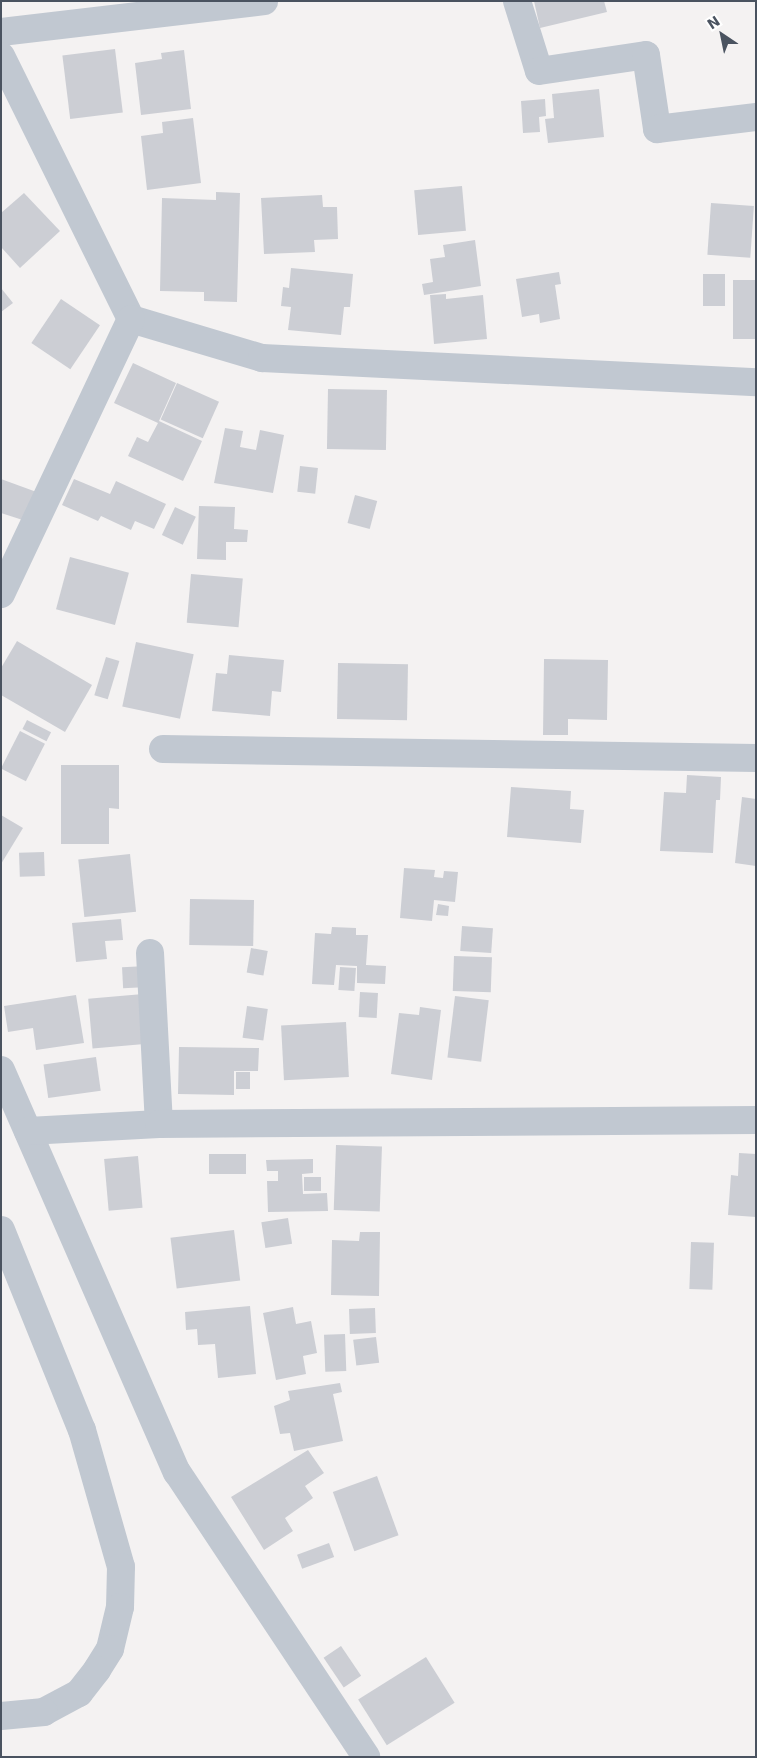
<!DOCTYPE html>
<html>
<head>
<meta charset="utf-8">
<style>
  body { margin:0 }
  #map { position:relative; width:757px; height:1758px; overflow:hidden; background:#f4f2f2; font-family:"DejaVu Sans",sans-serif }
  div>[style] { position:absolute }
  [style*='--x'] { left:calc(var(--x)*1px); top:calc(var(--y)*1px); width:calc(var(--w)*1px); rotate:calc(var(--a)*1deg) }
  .building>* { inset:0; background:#ccced4; transform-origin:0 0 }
  .minor>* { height:28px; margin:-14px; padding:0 14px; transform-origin:14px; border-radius:14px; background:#c1c8d1 }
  span { translate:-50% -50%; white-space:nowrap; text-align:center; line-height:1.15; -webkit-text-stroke:4px #fff; paint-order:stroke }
  .frame { position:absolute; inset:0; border:2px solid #4a5360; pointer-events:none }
  .north { position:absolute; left:697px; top:10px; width:50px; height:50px; -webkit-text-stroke:4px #fff; paint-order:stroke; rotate:326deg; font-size:14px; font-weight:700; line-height:20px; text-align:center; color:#4a5360 }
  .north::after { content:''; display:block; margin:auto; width:18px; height:22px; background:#4a5360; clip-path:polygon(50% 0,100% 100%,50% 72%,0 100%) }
</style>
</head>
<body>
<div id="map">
  <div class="building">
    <div style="clip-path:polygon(534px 1px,604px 1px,607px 12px,540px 28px)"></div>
    <div style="left:115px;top:49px;width:64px;height:53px;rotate:83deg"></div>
    <div style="clip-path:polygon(184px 50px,191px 109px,141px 115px,135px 63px,162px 59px,161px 53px)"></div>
    <div style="clip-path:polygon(599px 89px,604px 137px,548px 143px,545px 119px,554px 118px,552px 94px)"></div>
    <div style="clip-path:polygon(545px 99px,546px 116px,539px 117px,540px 132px,523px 133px,521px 101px)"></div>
    <div style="clip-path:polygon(193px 118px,201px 183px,147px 190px,141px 136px,163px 133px,162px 122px)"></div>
    <div style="left:462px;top:186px;width:45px;height:48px;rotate:85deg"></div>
    <div style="clip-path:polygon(216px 192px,240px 193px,237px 302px,204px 301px,204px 292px,160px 291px,162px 198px,216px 200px)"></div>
    <div style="clip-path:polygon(24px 193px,60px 231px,20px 268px,1px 247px,1px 213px)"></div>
    <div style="clip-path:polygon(322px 195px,323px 207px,337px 207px,338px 239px,314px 240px,315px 252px,264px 254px,261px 198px)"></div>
    <div style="left:711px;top:203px;width:43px;height:52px;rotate:4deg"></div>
    <div style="clip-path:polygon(475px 240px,481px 286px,424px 295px,422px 284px,433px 282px,430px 259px,445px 257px,443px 245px)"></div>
    <div style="clip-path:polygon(291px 268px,353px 274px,350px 307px,344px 307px,341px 335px,288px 330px,291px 307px,281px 306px,283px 287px,289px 288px)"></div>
    <div style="clip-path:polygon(559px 272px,561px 284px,555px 285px,560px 319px,540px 323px,539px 314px,522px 317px,516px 279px)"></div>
    <div style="left:703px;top:274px;width:22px;height:32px"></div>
    <div style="left:733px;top:280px;width:23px;height:59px"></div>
    <div style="clip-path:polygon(1px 288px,13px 303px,1px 312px)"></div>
    <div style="clip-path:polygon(446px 294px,446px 299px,483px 295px,487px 339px,434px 344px,430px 295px)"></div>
    <div style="left:61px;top:299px;width:47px;height:53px;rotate:34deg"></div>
    <div style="clip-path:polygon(133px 363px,176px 383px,159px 421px,202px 441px,183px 481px,128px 456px,137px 437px,148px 442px,158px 423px,114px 403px)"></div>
    <div style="left:177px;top:383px;width:46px;height:40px;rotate:24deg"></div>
    <div style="left:328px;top:389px;width:59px;height:60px;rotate:1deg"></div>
    <div style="clip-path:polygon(225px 428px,243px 431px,240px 447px,256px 450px,260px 430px,284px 435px,273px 493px,214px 483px)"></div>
    <div style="left:300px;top:466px;width:18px;height:26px;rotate:6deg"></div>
    <div style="clip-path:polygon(1px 479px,42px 494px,32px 523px,1px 513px)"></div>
    <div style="clip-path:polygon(74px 479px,110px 494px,116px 481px,166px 504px,154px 529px,135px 521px,131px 530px,101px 516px,98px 521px,62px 505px)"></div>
    <div style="left:355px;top:495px;width:23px;height:29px;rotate:15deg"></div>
    <div style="clip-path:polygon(199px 506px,235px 507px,234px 529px,248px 530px,247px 542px,226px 542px,226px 560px,197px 559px)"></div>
    <div style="left:175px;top:507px;width:23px;height:31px;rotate:25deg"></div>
    <div style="left:70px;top:557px;width:61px;height:54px;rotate:15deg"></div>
    <div style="left:191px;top:574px;width:52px;height:49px;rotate:5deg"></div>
    <div style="clip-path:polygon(17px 641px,92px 685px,65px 732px,1px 695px,1px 668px)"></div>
    <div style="left:136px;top:642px;width:59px;height:66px;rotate:12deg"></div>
    <div style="clip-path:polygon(229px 655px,284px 660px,281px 692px,272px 691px,270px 716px,212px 711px,216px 673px,227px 674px)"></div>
    <div style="left:106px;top:657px;width:14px;height:40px;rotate:17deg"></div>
    <div style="clip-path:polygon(544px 659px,608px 660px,607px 720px,568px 719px,568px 735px,543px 735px)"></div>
    <div style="left:338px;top:663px;width:70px;height:56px;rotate:1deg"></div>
    <div style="left:27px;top:720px;width:27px;height:10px;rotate:27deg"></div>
    <div style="left:20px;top:731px;width:28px;height:42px;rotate:27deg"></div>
    <div style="clip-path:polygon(61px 765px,119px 765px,119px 809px,109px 808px,109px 844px,61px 844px)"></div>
    <div style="clip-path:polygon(687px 775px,721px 777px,720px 800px,716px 800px,713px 853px,660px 851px,664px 792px,686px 793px)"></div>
    <div style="clip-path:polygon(511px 787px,571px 791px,570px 809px,584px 810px,581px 843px,507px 837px)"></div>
    <div style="clip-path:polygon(742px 797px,756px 799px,756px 866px,735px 863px)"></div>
    <div style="clip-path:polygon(1px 815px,23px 828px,1px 864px)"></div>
    <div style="left:44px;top:852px;width:24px;height:25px;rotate:88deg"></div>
    <div style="left:130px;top:854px;width:58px;height:52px;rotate:84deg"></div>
    <div style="clip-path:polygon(404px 868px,435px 870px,434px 877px,443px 878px,444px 871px,458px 872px,455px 902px,434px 900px,432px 921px,400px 918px)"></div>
    <div style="left:190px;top:899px;width:64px;height:46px;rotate:1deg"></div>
    <div style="clip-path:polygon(438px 904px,449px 906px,448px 916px,436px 915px)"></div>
    <div style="clip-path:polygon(121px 919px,123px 940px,105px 941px,107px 959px,76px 962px,72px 923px)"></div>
    <div style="left:462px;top:926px;width:31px;height:25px;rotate:4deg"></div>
    <div style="clip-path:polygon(332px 927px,356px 928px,356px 935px,368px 935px,366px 965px,386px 966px,385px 984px,357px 983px,357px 966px,336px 965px,334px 985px,312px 984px,315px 933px,331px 934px)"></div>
    <div style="left:251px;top:948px;width:17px;height:25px;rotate:10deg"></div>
    <div style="left:454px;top:956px;width:38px;height:35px;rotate:2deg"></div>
    <div style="left:147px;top:966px;width:21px;height:25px;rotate:87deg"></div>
    <div style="left:340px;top:967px;width:16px;height:23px;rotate:4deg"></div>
    <div style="left:360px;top:992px;width:18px;height:25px;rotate:3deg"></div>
    <div style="left:143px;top:994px;width:50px;height:55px;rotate:85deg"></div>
    <div style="clip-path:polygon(76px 995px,84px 1043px,36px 1050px,33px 1028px,8px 1032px,4px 1006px)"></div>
    <div style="left:455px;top:996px;width:34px;height:62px;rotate:7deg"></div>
    <div style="left:247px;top:1006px;width:21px;height:32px;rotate:8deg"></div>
    <div style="clip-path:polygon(420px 1007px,441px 1010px,432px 1080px,391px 1074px,399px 1013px,419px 1015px)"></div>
    <div style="left:346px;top:1022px;width:55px;height:65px;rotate:87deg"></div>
    <div style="clip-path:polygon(179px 1047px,259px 1048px,258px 1071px,234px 1071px,234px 1095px,178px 1094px)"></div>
    <div style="left:96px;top:1057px;width:34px;height:53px;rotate:82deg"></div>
    <div style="left:236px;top:1072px;width:14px;height:17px"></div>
    <div style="left:336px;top:1145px;width:46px;height:65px;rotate:2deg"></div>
    <div style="clip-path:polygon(739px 1153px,756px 1154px,756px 1217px,728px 1215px,731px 1175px,738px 1176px)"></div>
    <div style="left:246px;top:1154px;width:20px;height:37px;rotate:90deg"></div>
    <div style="left:138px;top:1156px;width:52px;height:34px;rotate:85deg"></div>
    <div style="clip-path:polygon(313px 1159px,313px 1173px,302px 1174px,303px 1194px,327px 1193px,328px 1211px,268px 1212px,267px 1181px,278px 1181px,278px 1171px,267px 1171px,266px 1160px)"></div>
    <div style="left:304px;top:1177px;width:17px;height:14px"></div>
    <div style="left:288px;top:1218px;width:26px;height:27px;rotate:81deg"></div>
    <div style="left:234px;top:1230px;width:51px;height:64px;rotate:83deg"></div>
    <div style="clip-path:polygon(360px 1232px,380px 1232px,379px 1296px,331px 1295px,332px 1240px,359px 1241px)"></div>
    <div style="left:691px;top:1242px;width:23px;height:47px;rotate:2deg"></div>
    <div style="clip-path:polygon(250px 1306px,256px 1374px,218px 1378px,215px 1344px,198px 1345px,197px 1329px,186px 1330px,185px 1312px)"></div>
    <div style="clip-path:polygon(293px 1307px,296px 1324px,311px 1321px,317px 1353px,303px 1356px,306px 1374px,276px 1380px,263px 1313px)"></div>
    <div style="left:375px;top:1308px;width:25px;height:26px;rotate:88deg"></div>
    <div style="left:345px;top:1334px;width:37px;height:21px;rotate:88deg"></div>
    <div style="left:376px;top:1337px;width:26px;height:23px;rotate:83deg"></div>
    <div style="clip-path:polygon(340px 1383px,342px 1392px,333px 1394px,343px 1441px,294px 1451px,290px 1433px,280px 1434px,274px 1406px,290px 1400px,288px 1391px)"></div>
    <div style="clip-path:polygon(308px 1450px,324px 1473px,305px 1486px,313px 1498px,285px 1518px,293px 1531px,264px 1550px,231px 1497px)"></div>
    <div style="left:377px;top:1476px;width:63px;height:47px;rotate:70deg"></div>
    <div style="left:329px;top:1543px;width:15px;height:34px;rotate:70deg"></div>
    <div style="left:341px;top:1646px;width:36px;height:21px;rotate:56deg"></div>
    <div style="left:426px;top:1657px;width:54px;height:80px;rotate:58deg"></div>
  </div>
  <div class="minor">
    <div style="--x:517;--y:1;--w:73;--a:72.6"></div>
    <div style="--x:539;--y:71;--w:108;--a:-8.5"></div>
    <div style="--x:646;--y:55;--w:75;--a:81.5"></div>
    <div style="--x:657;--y:129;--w:100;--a:-6.9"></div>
    <div style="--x:1;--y:32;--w:265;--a:-6.7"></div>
    <div style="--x:1;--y:56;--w:293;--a:63.7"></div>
    <div style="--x:131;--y:319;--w:137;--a:16.6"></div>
    <div style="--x:262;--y:358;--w:495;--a:2.8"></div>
    <div style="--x:1;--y:594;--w:304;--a:-64.7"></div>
    <div style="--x:163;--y:749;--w:593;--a:0.87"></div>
    <div style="--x:150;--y:953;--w:171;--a:87"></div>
    <div style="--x:1;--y:1070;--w:439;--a:66.4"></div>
    <div style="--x:177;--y:1472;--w:342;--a:56.4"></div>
    <div style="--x:28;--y:1131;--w:131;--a:-3.1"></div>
    <div style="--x:159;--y:1124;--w:597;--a:-0.38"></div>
    <div style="--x:1;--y:1230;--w:216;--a:68"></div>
    <div style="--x:82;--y:1430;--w:142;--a:74.1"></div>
    <div style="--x:121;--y:1567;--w:40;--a:91.4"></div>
    <div style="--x:120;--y:1607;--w:43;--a:103.4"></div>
    <div style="--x:110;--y:1649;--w:25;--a:122"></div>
    <div style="--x:97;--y:1670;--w:29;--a:128"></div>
    <div style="--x:79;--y:1693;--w:40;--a:152"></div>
    <div style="--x:44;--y:1712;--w:43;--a:174.7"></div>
  </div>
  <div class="frame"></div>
  <div class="north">N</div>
</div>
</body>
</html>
